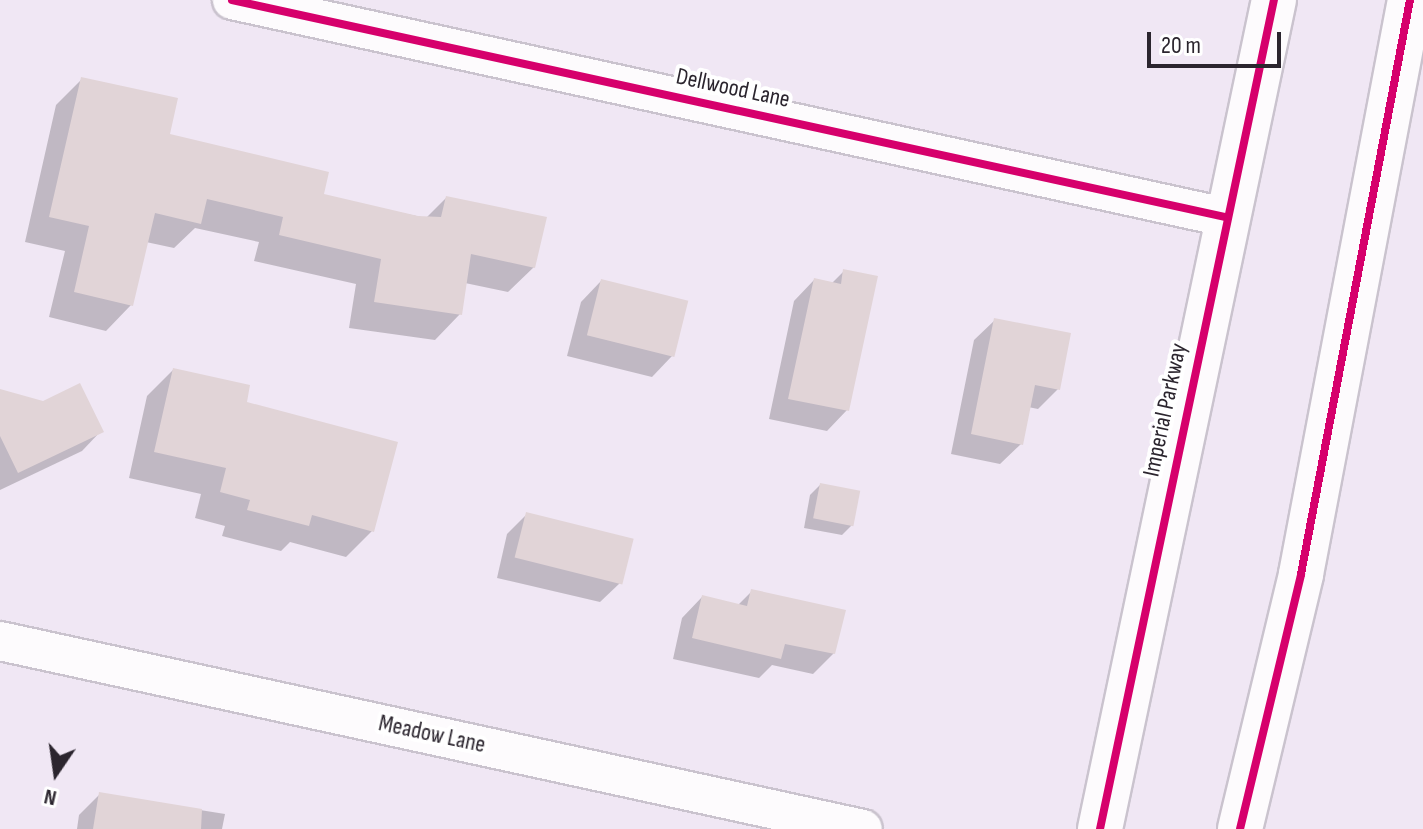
<!DOCTYPE html>
<html>
<head>
<meta charset="utf-8">
<style>
  body { margin:0 }
  #map { position:relative; width:1423px; height:829px; overflow:hidden; background:#f0e7f4; font-family:"Sofia Sans Condensed",sans-serif }
  div>[style] { position:absolute }
  [style*='--x'] { left:calc(var(--x)*1px); top:calc(var(--y)*1px); width:calc(var(--w)*1px); rotate:calc(var(--a)*1deg) }
  .shadow>* { inset:0; background:#0003 }
  .building>* { inset:0; background:#e1d4d7; transform-origin:0 0 }
  .roads { filter:drop-shadow(2px 0 #cac3ce) drop-shadow(-2px 0 #cac3ce) drop-shadow(0 2px #cac3ce) drop-shadow(0 -2px #cac3ce) }
  .minor>* { height:38px; margin:-19px; padding:0 19px; transform-origin:19px; border-radius:19px; background:#fdfbfd }
  .primary>* { height:44px; margin:-22px; padding:0 22px; transform-origin:22px; border-radius:22px; background:#fdfbfd }
  .cycleway>* { height:8px; margin:-4px; padding:0 4px; transform-origin:4px; border-radius:4px; background:#d6006c }
  span { translate:-50% -50%; white-space:nowrap; text-align:center; line-height:1.15; -webkit-text-stroke:8px #fff; paint-order:stroke }
  .street-label { font-size:24px; color:#2b252e }
  .north { position:absolute; left:16px; top:733px; width:80px; height:80px; -webkit-text-stroke:6px #fff; paint-order:stroke; rotate:193deg; font-size:22px; font-weight:700; line-height:32px; text-align:center; color:#2b252e }
  .north::after { content:''; display:block; margin:auto; width:28px; height:36px; background:#2b252e; clip-path:polygon(50% 0,100% 100%,50% 72%,0 100%) }
  .scale { position:absolute; left:1147px; top:32px; width:134px; height:36px; box-sizing:border-box; border:4px solid #2b252e; border-top:0; padding-left:10px; font-size:24px; line-height:28px; white-space:nowrap; color:#2b252e; -webkit-text-stroke:6px #fff; paint-order:stroke }
</style>
</head>
<body>
<div id="map">
  <div class="shadow">
    <div style="clip-path:polygon(82px 79px,167px 135px,321px 196px,426px 218px,446px 198px,534px 267px,508px 292px,465px 283px,460px 314px,435px 340px,349px 328px,356px 284px,254px 261px,259px 242px,195px 228px,174px 248px,146px 242px,131px 305px,106px 331px,49px 317px,65px 251px,25px 242px,56px 105px)"></div>
    <div style="clip-path:polygon(844px 271px,847px 410px,827px 431px,769px 419px,794px 301px,814px 280px,831px 284px)"></div>
    <div style="clip-path:polygon(601px 281px,672px 356px,652px 377px,567px 356px,581px 302px)"></div>
    <div style="clip-path:polygon(995px 320px,1058px 389px,1038px 409px,1028px 407px,1021px 444px,1000px 464px,951px 454px,974px 340px)"></div>
    <div style="clip-path:polygon(173px 370px,244px 404px,372px 531px,346px 557px,290px 542px,281px 551px,222px 536px,225px 526px,195px 518px,201px 494px,129px 478px,147px 396px)"></div>
    <div style="clip-path:polygon(0 391px,101px 431px,82px 451px,0 490px)"></div>
    <div style="clip-path:polygon(820px 485px,852px 525px,842px 535px,804px 528px,810px 495px)"></div>
    <div style="clip-path:polygon(527px 514px,620px 583px,600px 602px,497px 578px,507px 534px)"></div>
    <div style="clip-path:polygon(752px 591px,834px 653px,813px 674px,772px 665px,759px 678px,673px 659px,682px 618px,702px 597px,737px 606px)"></div>
    <div style="clip-path:polygon(100px 794px,225px 814px,222px 829px,77px 829px,79px 815px)"></div>
  </div>
  <div class="building">
    <div style="clip-path:polygon(81px 77px,178px 98px,170px 134px,329px 172px,324px 194px,418px 216px,441px 217px,446px 196px,547px 217px,535px 268px,471px 254px,462px 315px,374px 302px,381px 259px,279px 235px,283px 217px,207px 199px,201px 224px,155px 213px,133px 306px,74px 292px,89px 226px,49px 217px)"></div>
    <div style="clip-path:polygon(843px 269px,878px 276px,849px 411px,788px 399px,814px 278px,841px 284px)"></div>
    <div style="left:601px;top:279px;width:90px;height:58px;rotate:14deg"></div>
    <div style="clip-path:polygon(994px 318px,1071px 333px,1060px 390px,1035px 385px,1023px 445px,971px 434px)"></div>
    <div style="clip-path:polygon(173px 368px,250px 385px,247px 402px,398px 442px,374px 532px,312px 515px,309px 526px,247px 510px,250px 500px,220px 492px,226px 468px,154px 452px)"></div>
    <div style="clip-path:polygon(80px 383px,104px 432px,18px 473px,0 436px,0 389px,43px 401px)"></div>
    <div style="left:820px;top:483px;width:41px;height:36px;rotate:11deg"></div>
    <div style="left:526px;top:512px;width:111px;height:47px;rotate:14deg"></div>
    <div style="clip-path:polygon(751px 589px,846px 610px,835px 654px,785px 644px,781px 659px,692px 638px,702px 595px,747px 606px)"></div>
    <div style="clip-path:polygon(99px 792px,202px 809px,201px 829px,93px 829px)"></div>
  </div>
  <div class="roads">
    <div class="minor">
      <div style="--x:232;--y:0;--w:1016;--a:12.33"></div>
      <div style="--x:0;--y:641;--w:883;--a:12.29"></div>
    </div>
    <div class="primary">
      <div style="--x:1100;--y:829;--w:847;--a:-78.15"></div>
      <div style="--x:1240;--y:829;--w:262;--a:-76.5"></div>
      <div style="--x:1301;--y:574;--w:584;--a:-79.25"></div>
    </div>
  </div>
  <div class="cycleway">
    <div style="--x:232;--y:0;--w:1016;--a:12.33"></div>
    <div style="--x:1100;--y:829;--w:847;--a:-78.15"></div>
    <div style="--x:1240;--y:829;--w:262;--a:-76.5"></div>
    <div style="--x:1301;--y:574;--w:584;--a:-79.25"></div>
  </div>
  <div class="street-label">
    <span style="left:733px;top:88px;rotate:12deg">Dellwood Lane</span>
    <span style="left:1165px;top:410px;rotate:-78deg">Imperial Parkway</span>
    <span style="left:432px;top:734px;rotate:12deg">Meadow Lane</span>
  </div>
  <div class="north">N</div>
  <div class="scale">20 m</div>
</div>
</body>
</html>
